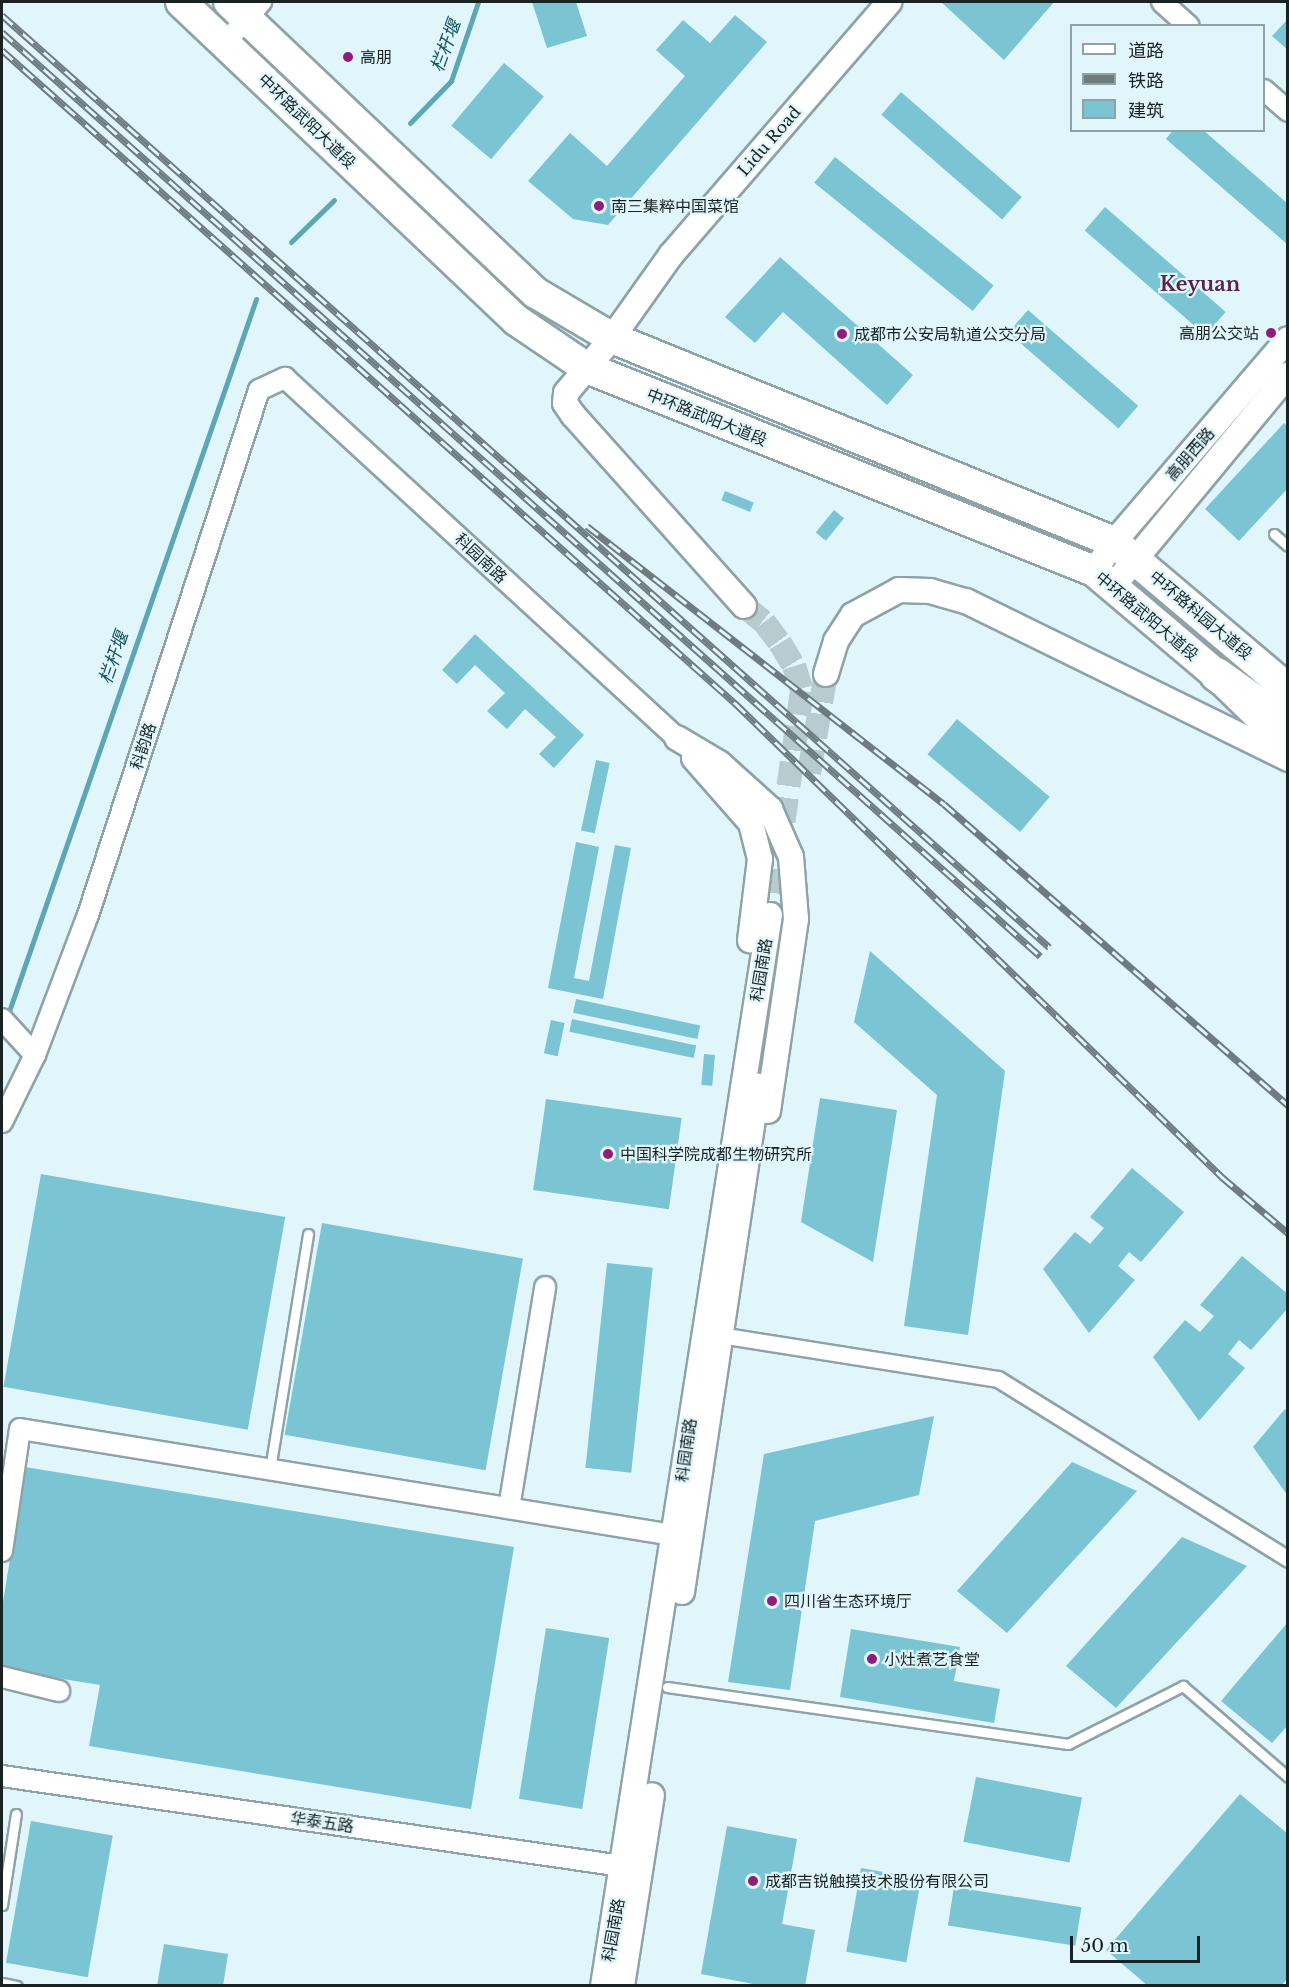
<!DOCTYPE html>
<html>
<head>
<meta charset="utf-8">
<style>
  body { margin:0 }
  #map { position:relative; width:1289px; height:1987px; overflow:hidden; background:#e0f6fb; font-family:"Libre Baskerville","Noto Sans SC",serif }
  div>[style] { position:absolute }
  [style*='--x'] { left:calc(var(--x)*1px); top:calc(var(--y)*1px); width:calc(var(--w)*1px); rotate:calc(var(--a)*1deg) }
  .stream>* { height:5px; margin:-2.5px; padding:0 2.5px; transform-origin:2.5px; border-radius:2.5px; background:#5ca6b5 }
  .building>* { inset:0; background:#7ac4d4; transform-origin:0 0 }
  .tertiary-tunnel>* { height:24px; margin-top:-12px; transform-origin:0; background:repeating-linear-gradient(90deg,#b8ccd0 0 24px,transparent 0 36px) }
  .roads { filter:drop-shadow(2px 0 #8ea3a7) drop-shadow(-2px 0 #8ea3a7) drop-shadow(0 2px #8ea3a7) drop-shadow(0 -2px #8ea3a7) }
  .service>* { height:9px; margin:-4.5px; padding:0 4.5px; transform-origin:4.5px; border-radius:4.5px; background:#fff }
  .pedestrian>* { height:15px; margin:-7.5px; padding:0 7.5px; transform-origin:7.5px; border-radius:7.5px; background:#fff }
  .minor>* { height:20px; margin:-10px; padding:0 10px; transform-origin:10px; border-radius:10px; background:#fff }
  .tertiary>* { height:24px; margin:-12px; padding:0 12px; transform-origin:12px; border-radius:12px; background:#fff }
  .primary>* { height:30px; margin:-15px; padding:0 15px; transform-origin:15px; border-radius:15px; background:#fff }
  .trunk>* { height:33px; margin:-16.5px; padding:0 16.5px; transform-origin:16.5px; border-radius:16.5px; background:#fff }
  .rail>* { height:7px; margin-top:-3.5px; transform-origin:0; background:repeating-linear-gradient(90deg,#e0f6fb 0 14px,#6e7c7f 0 28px); box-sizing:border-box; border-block:2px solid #6e7c7f }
  .dots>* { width:16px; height:16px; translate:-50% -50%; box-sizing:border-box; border:3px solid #e0f6fb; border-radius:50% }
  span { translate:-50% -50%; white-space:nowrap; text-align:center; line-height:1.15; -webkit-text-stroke:4.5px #e0f6fb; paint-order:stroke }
  .poi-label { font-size:16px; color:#1a2324 }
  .left { translate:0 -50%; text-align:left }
  .right { translate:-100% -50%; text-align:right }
  .street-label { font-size:16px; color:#1a2324 }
  .water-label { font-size:18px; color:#155460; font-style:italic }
  .quarter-label { font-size:20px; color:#59234f; font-weight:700 }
  .frame { position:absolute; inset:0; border:3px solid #1a2324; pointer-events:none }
  .legend { position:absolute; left:1070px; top:24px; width:195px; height:108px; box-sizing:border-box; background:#e0f6fb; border:2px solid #91a2a5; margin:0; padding:8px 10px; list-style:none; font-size:18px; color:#1a2324 }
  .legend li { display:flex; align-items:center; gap:12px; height:30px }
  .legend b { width:30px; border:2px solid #91a2a5 }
  .scale { position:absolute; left:1070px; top:1936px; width:130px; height:27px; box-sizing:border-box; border:3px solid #1a2324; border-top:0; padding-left:8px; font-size:18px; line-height:21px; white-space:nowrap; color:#1a2324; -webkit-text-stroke:4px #e0f6fb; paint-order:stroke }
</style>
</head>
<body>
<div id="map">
  <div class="stream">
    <div style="--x:410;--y:123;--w:59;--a:-45.7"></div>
    <div style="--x:451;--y:81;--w:83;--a:-71.1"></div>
    <div style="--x:291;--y:242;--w:60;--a:-44.3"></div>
    <div style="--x:7;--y:1017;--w:760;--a:-70.87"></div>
  </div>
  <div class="building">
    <div style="clip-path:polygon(532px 2px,576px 2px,587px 36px,547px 48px)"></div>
    <div style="clip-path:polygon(941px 2px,1054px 2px,1004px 60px)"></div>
    <div style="clip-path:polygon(735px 15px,767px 42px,608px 225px,573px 219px,528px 181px,570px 133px,607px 166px,685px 76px,656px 50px,683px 20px,710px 43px)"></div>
    <div style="clip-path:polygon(1288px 19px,1288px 50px,1272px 36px)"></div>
    <div style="left:504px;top:63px;width:52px;height:82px;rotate:40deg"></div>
    <div style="left:901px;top:92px;width:160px;height:30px;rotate:41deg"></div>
    <div style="clip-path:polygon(1173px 130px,1203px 130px,1288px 204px,1288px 245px,1166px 139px)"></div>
    <div style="left:835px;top:157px;width:204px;height:33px;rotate:39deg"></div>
    <div style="left:1105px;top:207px;width:160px;height:31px;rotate:41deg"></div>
    <div style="clip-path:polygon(780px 257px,913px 375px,887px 405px,783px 312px,755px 343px,725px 317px)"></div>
    <div style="left:1028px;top:310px;width:146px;height:30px;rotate:41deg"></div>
    <div style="clip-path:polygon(1284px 423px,1288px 427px,1288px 488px,1239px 541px,1205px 509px)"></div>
    <div style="left:725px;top:491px;width:31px;height:10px;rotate:22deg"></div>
    <div style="left:834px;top:510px;width:13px;height:29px;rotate:39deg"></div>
    <div style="clip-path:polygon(475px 634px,584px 735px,554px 768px,539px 754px,556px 737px,525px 709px,507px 729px,487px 711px,505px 693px,475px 665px,457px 684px,442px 670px)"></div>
    <div style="left:957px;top:719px;width:121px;height:46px;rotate:40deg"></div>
    <div style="left:596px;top:760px;width:14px;height:72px;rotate:12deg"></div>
    <div style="clip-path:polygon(576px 842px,599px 847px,574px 978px,589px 981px,615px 845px,631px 848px,603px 999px,548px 988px)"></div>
    <div style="clip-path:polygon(870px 951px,1005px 1071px,968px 1335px,904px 1326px,937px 1095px,854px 1022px)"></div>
    <div style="left:576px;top:999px;width:127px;height:14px;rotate:12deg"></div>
    <div style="left:572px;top:1019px;width:127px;height:13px;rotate:12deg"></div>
    <div style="left:551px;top:1020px;width:14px;height:34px;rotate:12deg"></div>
    <div style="left:704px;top:1054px;width:11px;height:31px;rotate:5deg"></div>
    <div style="clip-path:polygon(820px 1098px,897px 1110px,873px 1262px,801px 1222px)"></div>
    <div style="left:546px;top:1099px;width:137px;height:92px;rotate:8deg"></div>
    <div style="clip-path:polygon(1132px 1168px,1184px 1212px,1141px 1262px,1129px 1252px,1118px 1266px,1135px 1280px,1089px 1333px,1043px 1269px,1075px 1232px,1090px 1244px,1104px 1228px,1090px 1217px)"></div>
    <div style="left:41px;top:1174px;width:248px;height:216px;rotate:10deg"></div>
    <div style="left:322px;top:1223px;width:204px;height:215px;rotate:10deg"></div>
    <div style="clip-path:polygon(1242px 1256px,1288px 1294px,1288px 1308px,1251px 1350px,1239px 1340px,1228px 1354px,1245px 1368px,1199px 1421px,1153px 1357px,1185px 1320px,1200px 1332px,1214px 1316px,1200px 1305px)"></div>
    <div style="left:607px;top:1263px;width:46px;height:206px;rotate:6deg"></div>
    <div style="clip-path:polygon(1285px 1409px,1288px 1412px,1288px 1496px,1253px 1447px)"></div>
    <div style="clip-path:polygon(934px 1416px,919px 1495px,815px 1521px,790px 1690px,728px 1682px,764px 1454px)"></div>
    <div style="clip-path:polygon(1072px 1462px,1137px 1491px,1007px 1633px,957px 1591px)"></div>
    <div style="clip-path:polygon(25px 1467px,514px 1547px,471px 1809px,89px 1746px,100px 1685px,2px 1669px,2px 1608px)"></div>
    <div style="clip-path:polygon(1182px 1537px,1247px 1566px,1116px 1708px,1066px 1666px)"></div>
    <div style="clip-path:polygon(1288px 1622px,1288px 1725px,1272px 1743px,1221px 1701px)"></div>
    <div style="left:546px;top:1628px;width:64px;height:173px;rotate:9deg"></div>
    <div style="clip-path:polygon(851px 1629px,960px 1647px,954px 1681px,1000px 1689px,994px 1723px,840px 1697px)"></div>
    <div style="left:976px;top:1777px;width:108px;height:66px;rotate:11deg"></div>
    <div style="clip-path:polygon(1240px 1794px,1288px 1834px,1288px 1978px,1281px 1986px,1148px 1986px,1106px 1950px)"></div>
    <div style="left:31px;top:1821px;width:83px;height:144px;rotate:10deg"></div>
    <div style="clip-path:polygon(727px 1826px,797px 1839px,782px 1924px,815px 1930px,805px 1986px,764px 1986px,701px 1974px)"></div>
    <div style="left:861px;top:1868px;width:61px;height:85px;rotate:10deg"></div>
    <div style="left:954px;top:1887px;width:129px;height:39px;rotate:9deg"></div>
    <div style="clip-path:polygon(164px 1944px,228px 1954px,223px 1986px,157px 1986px)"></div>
  </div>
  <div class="tertiary-tunnel">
    <div style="--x:744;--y:606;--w:26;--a:39"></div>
    <div style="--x:764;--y:622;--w:26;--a:53"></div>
    <div style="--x:780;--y:643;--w:27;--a:59"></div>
    <div style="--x:794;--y:666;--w:26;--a:72"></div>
    <div style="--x:802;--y:691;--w:226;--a:98.1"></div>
    <div style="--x:809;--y:773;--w:100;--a:-80.3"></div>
  </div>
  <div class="roads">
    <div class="service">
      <div style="--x:1274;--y:534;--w:18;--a:41"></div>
      <div style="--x:270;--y:1469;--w:238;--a:-80.8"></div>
      <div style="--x:667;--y:1687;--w:405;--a:8.1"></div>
      <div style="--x:1068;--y:1744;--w:129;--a:-26.8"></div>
      <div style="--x:1183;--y:1686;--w:139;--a:40.9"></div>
      <div style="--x:2;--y:1905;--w:92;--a:-81.3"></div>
      <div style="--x:2;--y:1983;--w:15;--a:11"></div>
    </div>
    <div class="pedestrian">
      <div style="--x:720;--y:1335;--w:281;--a:9"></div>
      <div style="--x:998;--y:1379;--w:341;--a:31.8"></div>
    </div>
    <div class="minor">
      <div style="--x:1162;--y:2;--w:36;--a:42"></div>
      <div style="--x:225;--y:43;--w:55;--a:-48.7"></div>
      <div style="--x:1264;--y:90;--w:32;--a:41"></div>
      <div style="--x:2;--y:1019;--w:49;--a:47.5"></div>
      <div style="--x:2;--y:1122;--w:75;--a:-63.8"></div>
      <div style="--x:35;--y:1055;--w:150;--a:-69.3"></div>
      <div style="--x:88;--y:915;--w:552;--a:-71.96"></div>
      <div style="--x:259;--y:390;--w:29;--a:-25"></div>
      <div style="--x:285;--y:378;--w:532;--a:42.56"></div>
      <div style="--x:509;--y:1508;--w:224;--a:-80.7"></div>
      <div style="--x:2;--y:1551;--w:123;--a:-81.6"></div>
      <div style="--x:20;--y:1429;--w:662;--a:9.22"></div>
      <div style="--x:2;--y:1677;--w:59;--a:13.8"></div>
      <div style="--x:2;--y:1776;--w:641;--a:8.26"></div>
    </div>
    <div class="tertiary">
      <div style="--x:1094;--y:571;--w:35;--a:-55"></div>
      <div style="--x:1114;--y:542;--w:267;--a:-49.4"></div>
      <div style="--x:1114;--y:585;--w:273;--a:-50.4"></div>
      <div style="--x:744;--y:606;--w:256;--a:-131.8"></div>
      <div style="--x:573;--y:415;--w:14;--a:-124"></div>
      <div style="--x:565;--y:403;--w:10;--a:-84"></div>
      <div style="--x:566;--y:393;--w:72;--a:-50.1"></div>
      <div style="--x:612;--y:338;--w:102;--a:-54.6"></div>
      <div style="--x:671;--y:255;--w:334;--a:-49.2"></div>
      <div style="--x:826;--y:674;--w:34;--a:-73"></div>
      <div style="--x:836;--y:641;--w:31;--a:-57"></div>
      <div style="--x:853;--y:615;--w:52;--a:-28.5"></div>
      <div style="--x:899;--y:590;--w:31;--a:2"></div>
      <div style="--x:930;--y:591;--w:37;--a:16"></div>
      <div style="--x:966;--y:601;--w:359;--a:26.1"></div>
      <div style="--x:677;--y:738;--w:49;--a:30.8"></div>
      <div style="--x:719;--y:763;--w:69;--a:42"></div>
      <div style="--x:770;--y:809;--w:52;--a:66.4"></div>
      <div style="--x:791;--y:857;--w:62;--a:85.4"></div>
      <div style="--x:796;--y:919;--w:194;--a:98.3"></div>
      <div style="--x:694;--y:758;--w:86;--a:48.8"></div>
      <div style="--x:751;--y:823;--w:37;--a:76"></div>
      <div style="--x:760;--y:859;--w:82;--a:97"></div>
      <div style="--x:682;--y:1592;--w:512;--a:-81.46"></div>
      <div style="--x:603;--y:1986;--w:1084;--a:-81.14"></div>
      <div style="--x:622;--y:1986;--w:193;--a:-81.1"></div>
    </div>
    <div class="primary">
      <div style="--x:181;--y:2;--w:462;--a:43.5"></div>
      <div style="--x:516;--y:320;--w:86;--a:34.1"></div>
      <div style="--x:587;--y:368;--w:546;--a:21.82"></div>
      <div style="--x:1094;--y:571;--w:160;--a:40.2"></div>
      <div style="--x:1216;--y:674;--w:100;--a:44.2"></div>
      <div style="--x:229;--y:2;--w:423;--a:43.5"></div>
      <div style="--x:536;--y:293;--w:88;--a:30.6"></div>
      <div style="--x:612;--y:338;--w:542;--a:22.12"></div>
      <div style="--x:1114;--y:542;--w:228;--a:40.2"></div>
    </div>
    <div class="trunk">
      <div style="--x:1216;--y:674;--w:88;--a:35.3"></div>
    </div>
  </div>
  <div class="rail">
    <div style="--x:2;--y:15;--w:1402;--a:41.67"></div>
    <div style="--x:2;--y:32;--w:1390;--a:41.67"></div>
    <div style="--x:2;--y:50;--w:982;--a:41.7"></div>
    <div style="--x:735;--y:703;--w:680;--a:44.22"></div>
    <div style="--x:1222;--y:1177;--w:87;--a:40.3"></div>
    <div style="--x:587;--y:526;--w:452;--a:37.9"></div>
    <div style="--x:944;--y:804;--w:457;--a:41.2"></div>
  </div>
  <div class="dots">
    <div style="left:348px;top:57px;background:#8f1d7d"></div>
    <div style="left:599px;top:206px;background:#8f1d7d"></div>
    <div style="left:1271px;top:333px;background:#8f1d7d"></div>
    <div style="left:842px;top:334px;background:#8f1d7d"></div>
    <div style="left:608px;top:1154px;background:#8f1d7d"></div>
    <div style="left:772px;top:1601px;background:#8f1d7d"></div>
    <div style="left:872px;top:1659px;background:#8f1d7d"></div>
    <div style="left:753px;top:1881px;background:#8f1d7d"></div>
  </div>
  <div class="poi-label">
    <span class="left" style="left:360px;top:57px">高朋</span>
    <span class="left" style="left:611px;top:206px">南三集粹中国菜馆</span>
    <span class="right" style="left:1259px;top:333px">高朋公交站</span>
    <span class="left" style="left:854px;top:334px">成都市公安局轨道公交分局</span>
    <span class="left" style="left:620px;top:1154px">中国科学院成都生物研究所</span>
    <span class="left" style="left:784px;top:1601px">四川省生态环境厅</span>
    <span class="left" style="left:884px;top:1659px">小灶煮艺食堂</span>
    <span class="left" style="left:765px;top:1881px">成都吉锐触摸技术股份有限公司</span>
  </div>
  <div class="street-label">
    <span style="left:307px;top:121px;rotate:44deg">中环路武阳大道段</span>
    <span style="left:769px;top:141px;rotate:-49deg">Lidu Road</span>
    <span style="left:707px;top:417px;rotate:22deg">中环路武阳大道段</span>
    <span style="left:1190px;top:454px;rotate:-49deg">高朋西路</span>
    <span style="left:481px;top:558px;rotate:43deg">科园南路</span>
    <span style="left:1201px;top:615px;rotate:40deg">中环路科园大道段</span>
    <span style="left:1147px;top:616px;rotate:40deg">中环路武阳大道段</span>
    <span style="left:143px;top:746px;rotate:-72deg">科韵路</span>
    <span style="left:761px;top:970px;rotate:-81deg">科园南路</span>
    <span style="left:686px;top:1450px;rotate:-82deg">科园南路</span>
    <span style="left:322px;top:1822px;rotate:8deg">华泰五路</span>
    <span style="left:613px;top:1930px;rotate:-80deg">科园南路</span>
  </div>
  <div class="water-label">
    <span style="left:446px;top:46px;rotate:-70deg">栏杆堰</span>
    <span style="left:114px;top:658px;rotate:-71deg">栏杆堰</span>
  </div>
  <div class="quarter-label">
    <span style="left:1200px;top:284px">Keyuan</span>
  </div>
  <div class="frame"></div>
  <ul class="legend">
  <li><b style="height:8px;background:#fff"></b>道路</li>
  <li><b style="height:8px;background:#6e7c7f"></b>铁路</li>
  <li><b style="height:16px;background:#7ac4d4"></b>建筑</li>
  </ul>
  <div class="scale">50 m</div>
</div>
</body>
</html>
